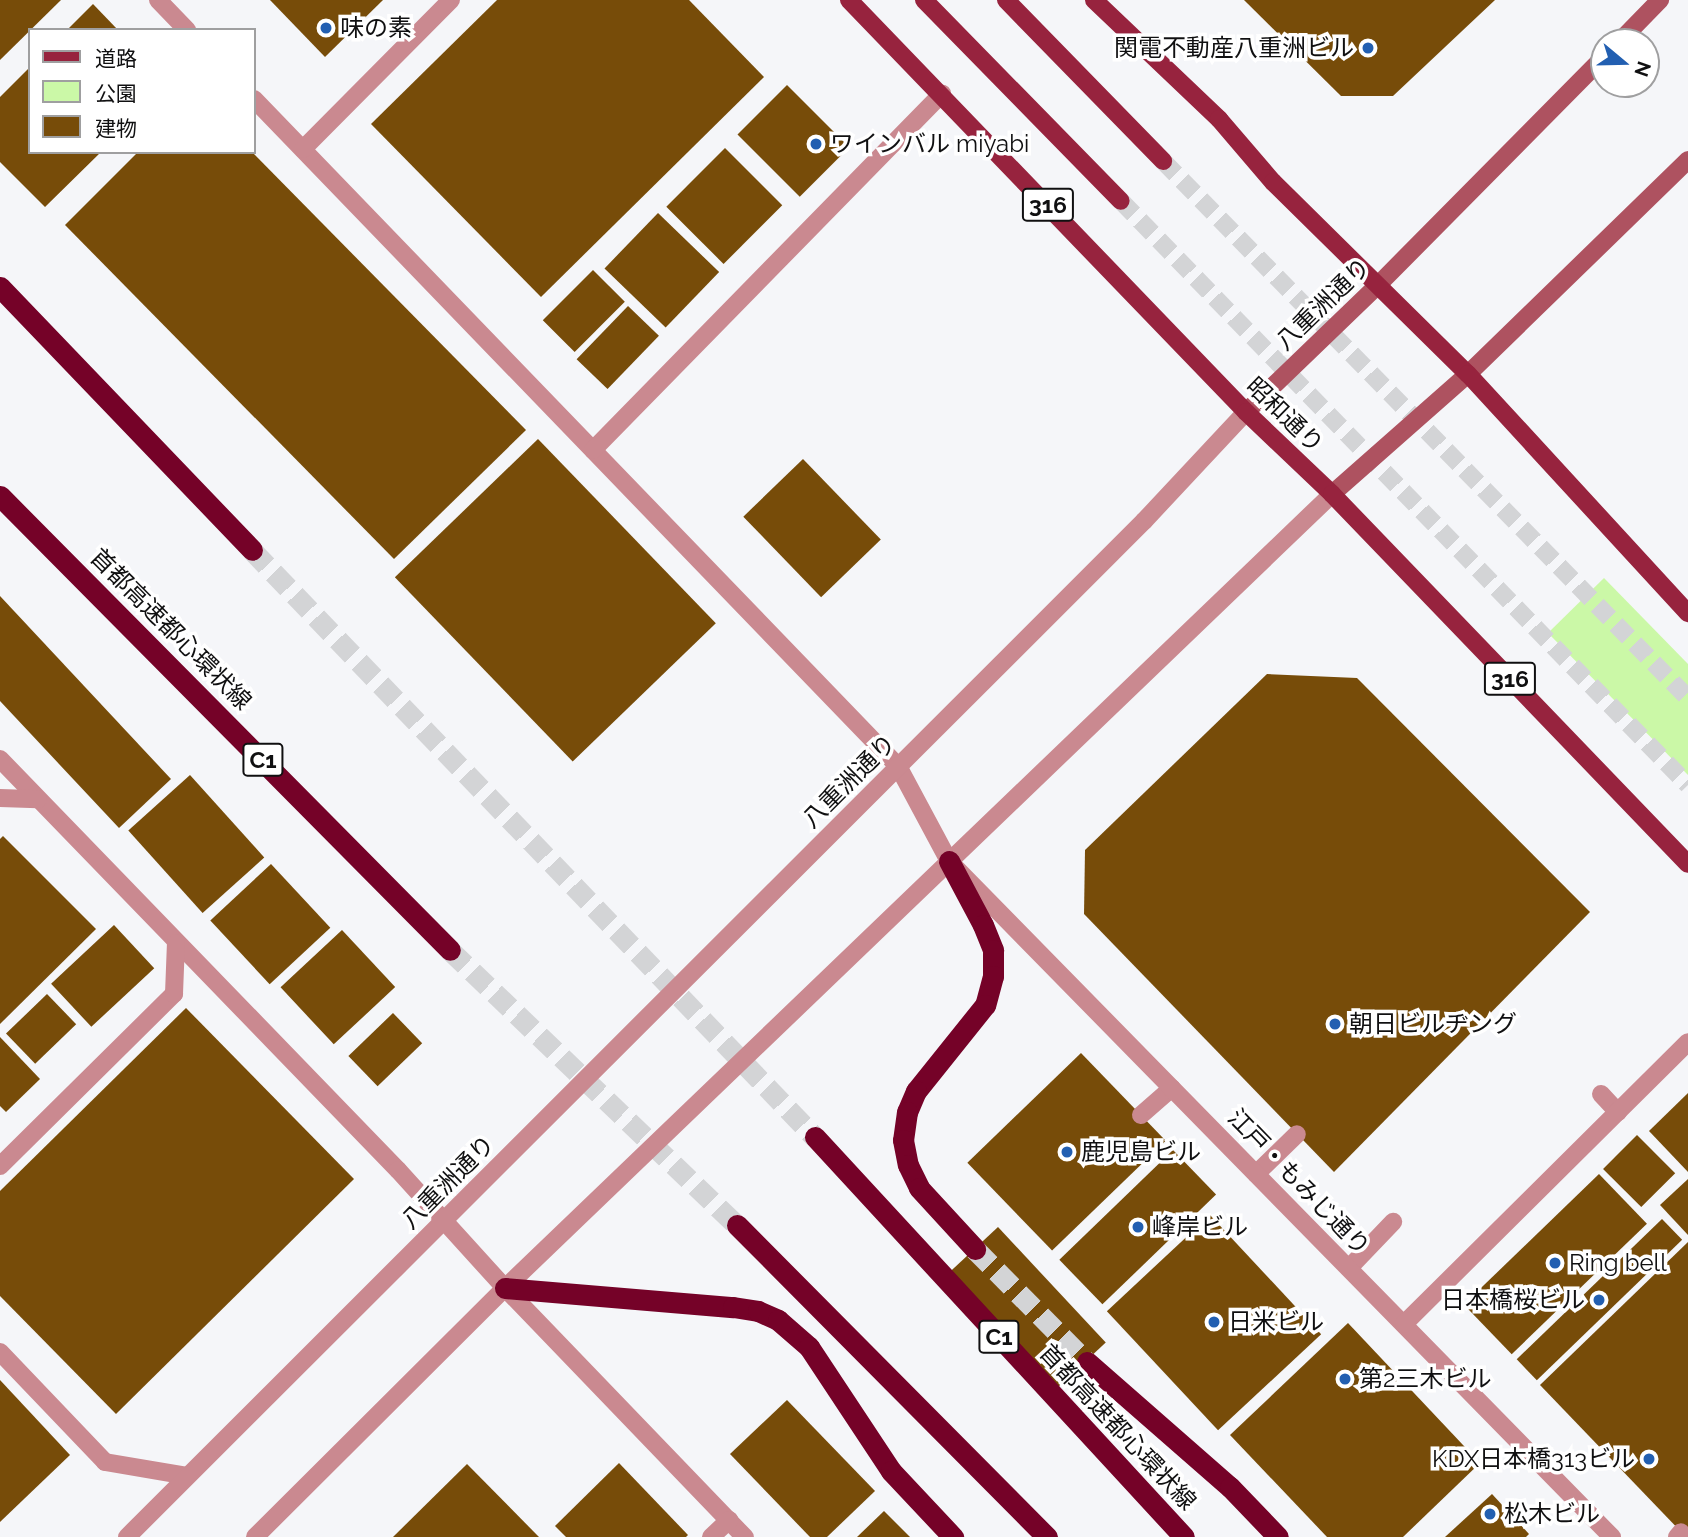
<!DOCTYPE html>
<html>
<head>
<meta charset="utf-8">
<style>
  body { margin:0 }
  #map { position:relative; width:1688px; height:1537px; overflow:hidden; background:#f5f6f9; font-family:Raleway,"Noto Sans JP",sans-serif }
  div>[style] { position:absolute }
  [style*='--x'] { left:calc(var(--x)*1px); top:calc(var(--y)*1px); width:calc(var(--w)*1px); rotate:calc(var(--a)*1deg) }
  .green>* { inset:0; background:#cbf8a7 }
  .building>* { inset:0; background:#774c09; transform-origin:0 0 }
  .primary-tunnel>* { height:18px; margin-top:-9px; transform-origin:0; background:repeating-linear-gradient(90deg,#d3d4d6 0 18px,transparent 0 27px) }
  .motorway-tunnel>* { height:21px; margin-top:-10.5px; transform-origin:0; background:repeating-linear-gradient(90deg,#d3d4d6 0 21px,transparent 0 31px) }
  .service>* { height:18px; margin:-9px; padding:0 9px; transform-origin:9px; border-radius:9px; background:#ca8990 }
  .minor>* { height:18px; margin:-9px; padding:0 9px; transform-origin:9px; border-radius:9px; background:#ca8990 }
  .tertiary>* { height:18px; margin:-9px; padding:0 9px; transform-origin:9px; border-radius:9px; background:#ca8990 }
  .secondary>* { height:18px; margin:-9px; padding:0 9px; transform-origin:9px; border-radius:9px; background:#ae5260 }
  .primary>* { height:18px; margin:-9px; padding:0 9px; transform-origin:9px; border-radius:9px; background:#97233e }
  .motorway>* { height:21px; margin:-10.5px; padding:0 10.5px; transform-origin:10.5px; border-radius:10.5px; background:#750228 }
  .dots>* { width:19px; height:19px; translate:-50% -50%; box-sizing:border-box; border:4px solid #fff; border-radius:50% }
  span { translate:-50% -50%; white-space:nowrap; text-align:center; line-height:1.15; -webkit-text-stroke:7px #fff; paint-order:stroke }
  .shield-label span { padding:2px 5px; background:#fff; border:2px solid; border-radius:5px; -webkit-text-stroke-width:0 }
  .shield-label { font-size:23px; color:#101011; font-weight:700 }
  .poi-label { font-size:24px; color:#101011 }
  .left { translate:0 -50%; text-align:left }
  .right { translate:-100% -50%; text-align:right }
  .street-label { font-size:24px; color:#101011 }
  .legend { position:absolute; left:28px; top:28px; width:228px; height:126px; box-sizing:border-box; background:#fff; border:2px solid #9f9fa0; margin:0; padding:9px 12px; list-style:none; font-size:21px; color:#101011 }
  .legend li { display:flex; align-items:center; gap:14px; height:35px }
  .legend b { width:35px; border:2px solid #9f9fa0 }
  .north { position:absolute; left:1590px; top:28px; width:70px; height:70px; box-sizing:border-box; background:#fff; border:2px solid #9f9fa0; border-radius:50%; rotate:109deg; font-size:19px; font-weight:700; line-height:28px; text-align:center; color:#101011 }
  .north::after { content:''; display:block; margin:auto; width:24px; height:32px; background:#225fb1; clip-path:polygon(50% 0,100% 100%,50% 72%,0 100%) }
</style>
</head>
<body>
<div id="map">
  <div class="green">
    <div style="clip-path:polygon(1604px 578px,1688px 664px,1688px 775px,1548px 633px)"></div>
  </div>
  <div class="building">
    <div style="clip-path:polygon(0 0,61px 0,0 60px)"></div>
    <div style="clip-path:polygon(270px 0,383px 0,325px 57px)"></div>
    <div style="clip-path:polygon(497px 0,689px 0,764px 77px,541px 297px,371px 124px)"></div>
    <div style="clip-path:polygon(1244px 0,1495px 0,1393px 96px,1341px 96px)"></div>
    <div style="clip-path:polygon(93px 4px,118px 30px,67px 30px)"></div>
    <div style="clip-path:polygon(30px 67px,30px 152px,101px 152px,45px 207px,0 162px,0 97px)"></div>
    <div style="left:787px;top:85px;width:88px;height:70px;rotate:45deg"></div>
    <div style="left:725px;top:148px;width:81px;height:83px;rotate:45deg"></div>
    <div style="clip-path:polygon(138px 152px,252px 152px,526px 430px,394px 559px,65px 225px)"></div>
    <div style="left:658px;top:213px;width:85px;height:77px;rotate:44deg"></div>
    <div style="left:593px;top:270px;width:45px;height:71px;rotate:45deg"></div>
    <div style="left:628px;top:306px;width:43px;height:74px;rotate:44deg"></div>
    <div style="left:538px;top:439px;width:256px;height:199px;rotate:46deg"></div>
    <div style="left:803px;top:459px;width:112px;height:83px;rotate:46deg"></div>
    <div style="clip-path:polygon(0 596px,171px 779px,119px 828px,0 701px)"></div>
    <div style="clip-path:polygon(1267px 674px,1357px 678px,1590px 912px,1334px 1172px,1084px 914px,1085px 850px)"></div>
    <div style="left:190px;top:775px;width:111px;height:83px;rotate:48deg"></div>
    <div style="clip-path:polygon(3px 836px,96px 929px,0 1024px,0 839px)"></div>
    <div style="left:271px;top:864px;width:87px;height:83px;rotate:47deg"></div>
    <div style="left:114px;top:925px;width:59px;height:86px;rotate:47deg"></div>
    <div style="left:342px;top:930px;width:78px;height:84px;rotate:47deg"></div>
    <div style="left:47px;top:994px;width:42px;height:57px;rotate:46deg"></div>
    <div style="clip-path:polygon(186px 1008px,354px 1179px,116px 1414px,0 1296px,0 1191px)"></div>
    <div style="left:393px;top:1013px;width:42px;height:62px;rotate:46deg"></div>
    <div style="clip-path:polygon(0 1037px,40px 1079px,6px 1112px,0 1106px)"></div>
    <div style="left:1081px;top:1053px;width:122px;height:158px;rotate:46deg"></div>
    <div style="clip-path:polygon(1688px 1093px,1688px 1172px,1649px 1131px)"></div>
    <div style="left:1637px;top:1135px;width:54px;height:48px;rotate:45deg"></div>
    <div style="left:1173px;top:1150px;width:62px;height:158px;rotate:46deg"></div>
    <div style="left:1599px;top:1174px;width:69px;height:188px;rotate:46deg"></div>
    <div style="clip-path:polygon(1688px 1179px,1688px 1235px,1660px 1205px)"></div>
    <div style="left:1210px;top:1215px;width:163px;height:141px;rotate:47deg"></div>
    <div style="left:1662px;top:1219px;width:29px;height:202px;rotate:46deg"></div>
    <div style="left:998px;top:1227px;width:158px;height:74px;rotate:47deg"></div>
    <div style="clip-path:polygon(1688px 1242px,1688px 1537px,1686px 1537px,1540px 1385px)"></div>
    <div style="clip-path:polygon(1348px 1323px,1480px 1463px,1403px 1537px,1327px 1537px,1230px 1435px)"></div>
    <div style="clip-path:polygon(0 1380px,70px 1455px,0 1522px)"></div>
    <div style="clip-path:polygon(787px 1400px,875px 1491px,827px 1537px,810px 1537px,730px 1454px)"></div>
    <div style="clip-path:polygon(619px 1463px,688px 1535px,686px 1537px,566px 1537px,555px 1526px)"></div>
    <div style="clip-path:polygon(467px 1464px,539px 1537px,393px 1537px)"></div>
    <div style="clip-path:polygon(1492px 1494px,1529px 1534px,1526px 1537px,1445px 1537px)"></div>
    <div style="clip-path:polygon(884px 1511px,910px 1537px,857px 1537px)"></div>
  </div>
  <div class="primary-tunnel">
    <div style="--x:1163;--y:161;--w:751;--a:45.65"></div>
    <div style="--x:1121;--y:201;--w:814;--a:45.85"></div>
  </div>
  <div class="motorway-tunnel">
    <div style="--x:252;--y:550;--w:813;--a:46.2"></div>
    <div style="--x:450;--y:950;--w:397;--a:43.8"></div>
    <div style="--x:975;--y:1249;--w:159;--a:45.3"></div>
  </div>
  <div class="service">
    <div style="--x:1601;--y:1094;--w:25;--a:47"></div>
    <div style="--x:1141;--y:1115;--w:41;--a:-41.1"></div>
    <div style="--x:1256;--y:1174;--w:57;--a:-44.3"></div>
    <div style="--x:1349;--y:1268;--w:64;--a:-46.3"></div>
    <div style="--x:1677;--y:1537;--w:6;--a:-51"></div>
  </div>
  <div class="minor">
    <div style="--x:158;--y:0;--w:42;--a:46"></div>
    <div style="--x:254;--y:99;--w:927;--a:46.01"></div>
    <div style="--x:898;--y:766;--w:108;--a:61.8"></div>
    <div style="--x:949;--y:861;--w:947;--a:45.56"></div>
    <div style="--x:303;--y:149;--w:210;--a:-45.2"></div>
    <div style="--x:593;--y:450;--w:499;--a:-45.6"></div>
    <div style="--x:0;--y:759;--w:572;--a:45.92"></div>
    <div style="--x:398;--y:1170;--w:159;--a:47.8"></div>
    <div style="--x:505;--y:1288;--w:346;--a:46.1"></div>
    <div style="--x:0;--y:798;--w:38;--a:2"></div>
    <div style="--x:0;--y:1166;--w:245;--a:-44.7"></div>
    <div style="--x:174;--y:994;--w:51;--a:-87.8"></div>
    <div style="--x:1404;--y:1324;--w:400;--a:-44.8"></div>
    <div style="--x:0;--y:1352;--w:152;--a:46.3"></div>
    <div style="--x:105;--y:1462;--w:83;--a:9.7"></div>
    <div style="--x:711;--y:1537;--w:25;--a:-43"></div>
  </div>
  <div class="tertiary">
    <div style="--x:127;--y:1537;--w:1438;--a:-44.97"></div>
    <div style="--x:1144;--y:521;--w:149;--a:-46.9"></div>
    <div style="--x:255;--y:1537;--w:353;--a:-44.9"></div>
    <div style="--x:505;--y:1288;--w:1146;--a:-43.83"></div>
  </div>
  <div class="secondary">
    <div style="--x:1619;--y:42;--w:59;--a:-45.7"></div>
    <div style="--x:1246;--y:412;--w:185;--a:-43.9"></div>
    <div style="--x:1379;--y:284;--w:320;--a:-45.3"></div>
    <div style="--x:1332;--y:494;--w:181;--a:-41.4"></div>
    <div style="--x:1468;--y:374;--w:307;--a:-44.2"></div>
  </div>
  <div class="primary">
    <div style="--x:849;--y:0;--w:572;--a:46.06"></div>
    <div style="--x:1246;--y:412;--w:119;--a:43.6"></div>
    <div style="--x:1332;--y:494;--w:513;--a:46.1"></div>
    <div style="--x:924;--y:0;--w:281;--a:45.6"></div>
    <div style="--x:1006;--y:0;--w:225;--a:45.7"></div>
    <div style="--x:1094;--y:0;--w:173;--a:43.6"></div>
    <div style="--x:1219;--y:119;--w:83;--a:49.4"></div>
    <div style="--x:1273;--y:182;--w:274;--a:44.6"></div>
    <div style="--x:1468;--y:374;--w:325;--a:47.4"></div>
  </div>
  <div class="motorway">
    <div style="--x:0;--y:287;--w:364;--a:46.2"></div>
    <div style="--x:0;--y:496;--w:639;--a:45.25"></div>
    <div style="--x:949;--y:861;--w:72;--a:62"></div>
    <div style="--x:983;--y:925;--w:27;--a:68"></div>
    <div style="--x:993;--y:950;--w:26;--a:90"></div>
    <div style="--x:993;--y:976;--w:30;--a:105"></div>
    <div style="--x:985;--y:1005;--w:110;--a:128.7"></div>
    <div style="--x:916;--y:1091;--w:23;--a:113"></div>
    <div style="--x:907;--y:1112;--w:28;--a:98"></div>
    <div style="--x:903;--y:1140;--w:25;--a:79"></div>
    <div style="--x:908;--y:1165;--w:25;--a:64"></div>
    <div style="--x:919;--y:1188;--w:83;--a:47.4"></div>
    <div style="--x:815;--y:1137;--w:544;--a:47.31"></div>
    <div style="--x:737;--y:1225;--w:440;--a:45.2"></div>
    <div style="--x:505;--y:1288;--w:229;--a:4.8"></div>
    <div style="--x:733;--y:1307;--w:25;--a:9"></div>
    <div style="--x:758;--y:1311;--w:22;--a:24"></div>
    <div style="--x:778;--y:1320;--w:41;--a:41.1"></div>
    <div style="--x:809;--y:1347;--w:149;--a:56.5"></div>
    <div style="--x:891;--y:1471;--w:91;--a:46.8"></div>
    <div style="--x:1087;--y:1362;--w:190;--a:41.2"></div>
    <div style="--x:1230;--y:1487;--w:69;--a:46.2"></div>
  </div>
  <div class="dots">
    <div style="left:326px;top:28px;background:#225fb1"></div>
    <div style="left:1368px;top:48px;background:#225fb1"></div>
    <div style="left:816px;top:144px;background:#225fb1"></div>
    <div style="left:1335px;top:1024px;background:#225fb1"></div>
    <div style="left:1067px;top:1152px;background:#225fb1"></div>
    <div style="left:1138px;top:1227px;background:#225fb1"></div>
    <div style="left:1555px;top:1263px;background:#225fb1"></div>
    <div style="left:1599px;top:1300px;background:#225fb1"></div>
    <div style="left:1214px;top:1322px;background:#225fb1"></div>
    <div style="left:1345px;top:1379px;background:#225fb1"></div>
    <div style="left:1649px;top:1459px;background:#225fb1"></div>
    <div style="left:1490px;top:1514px;background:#225fb1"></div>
  </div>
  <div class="shield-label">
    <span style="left:1048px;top:205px">316</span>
    <span style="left:1510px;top:679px">316</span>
    <span style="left:263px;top:760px">C1</span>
    <span style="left:999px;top:1337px">C1</span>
  </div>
  <div class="poi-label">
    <span class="left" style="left:340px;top:28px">味の素</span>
    <span class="right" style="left:1354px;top:48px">関電不動産八重洲ビル</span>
    <span class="left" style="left:830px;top:144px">ワインバル miyabi</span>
    <span class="left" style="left:1349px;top:1024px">朝日ビルヂング</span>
    <span class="left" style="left:1081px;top:1152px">鹿児島ビル</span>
    <span class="left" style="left:1152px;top:1227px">峰岸ビル</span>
    <span class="left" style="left:1569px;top:1263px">Ring bell</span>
    <span class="right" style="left:1585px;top:1300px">日本橋桜ビル</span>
    <span class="left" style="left:1228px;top:1322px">日米ビル</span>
    <span class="left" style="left:1359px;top:1379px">第2三木ビル</span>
    <span class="right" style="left:1635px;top:1459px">KDX日本橋313ビル</span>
    <span class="left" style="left:1504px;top:1514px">松木ビル</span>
  </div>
  <div class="street-label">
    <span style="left:1323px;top:304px;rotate:-44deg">八重洲通り</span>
    <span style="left:1285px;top:415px;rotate:44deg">昭和通り</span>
    <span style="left:171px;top:629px;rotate:45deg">首都高速都心環状線</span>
    <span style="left:849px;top:781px;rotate:-45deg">八重洲通り</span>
    <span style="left:448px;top:1182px;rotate:-45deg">八重洲通り</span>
    <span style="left:1299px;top:1182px;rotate:46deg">江戸・もみじ通り</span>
    <span style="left:1118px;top:1427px;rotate:47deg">首都高速都心環状線</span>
  </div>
  <ul class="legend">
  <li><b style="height:9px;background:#97233e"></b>道路</li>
  <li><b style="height:19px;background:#cbf8a7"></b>公園</li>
  <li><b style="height:19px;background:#774c09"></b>建物</li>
  </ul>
  <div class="north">N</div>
</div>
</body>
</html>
